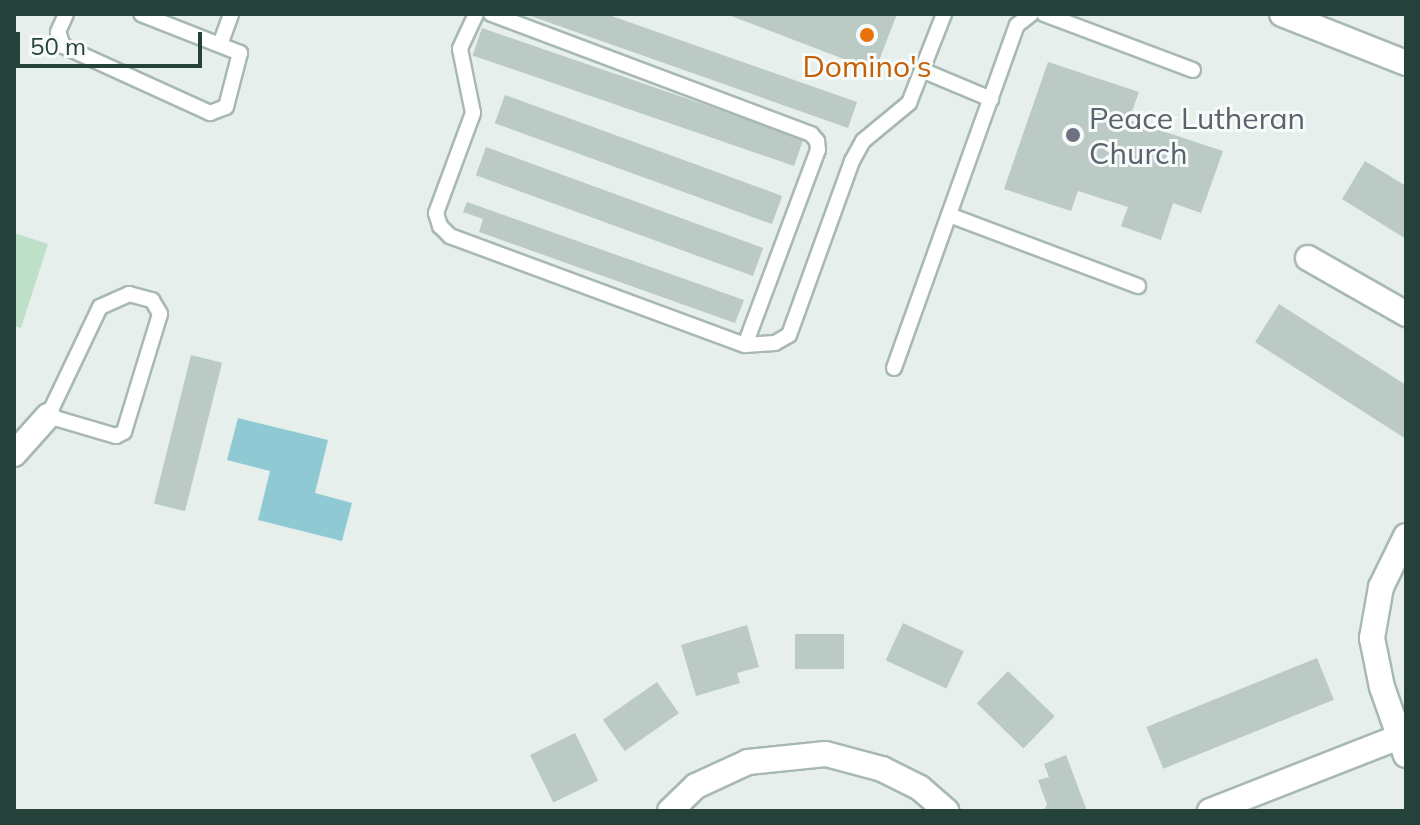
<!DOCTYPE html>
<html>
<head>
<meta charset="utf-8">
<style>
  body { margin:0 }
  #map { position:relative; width:1420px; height:825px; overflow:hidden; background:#e6efeb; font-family:Mulish,sans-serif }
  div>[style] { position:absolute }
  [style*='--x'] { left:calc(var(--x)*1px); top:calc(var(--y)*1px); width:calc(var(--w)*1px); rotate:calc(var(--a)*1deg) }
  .green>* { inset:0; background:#bfe0c8 }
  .water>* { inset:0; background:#8ec9d4 }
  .building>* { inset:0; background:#bbcac4; transform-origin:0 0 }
  .roads { filter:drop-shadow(2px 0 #a8b8b2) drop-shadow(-2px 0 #a8b8b2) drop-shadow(0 2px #a8b8b2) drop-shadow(0 -2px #a8b8b2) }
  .service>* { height:14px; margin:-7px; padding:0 7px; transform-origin:7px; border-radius:7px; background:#fff }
  .minor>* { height:24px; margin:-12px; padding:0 12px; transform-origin:12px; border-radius:12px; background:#fff }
  .secondary>* { height:24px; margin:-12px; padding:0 12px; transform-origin:12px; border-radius:12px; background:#fff }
  .dots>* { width:22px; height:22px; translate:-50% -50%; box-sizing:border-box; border:4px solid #f7fbf9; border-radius:50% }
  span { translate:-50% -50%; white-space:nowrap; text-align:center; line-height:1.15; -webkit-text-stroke:6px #f7fbf9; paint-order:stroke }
  .food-label { font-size:30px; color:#c56008 }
  .worship-label { font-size:30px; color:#5b616d }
  .left { translate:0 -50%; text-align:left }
  .frame { position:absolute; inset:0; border:16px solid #24423a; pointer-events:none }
  .scale { position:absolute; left:16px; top:32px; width:186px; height:36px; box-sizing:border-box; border:4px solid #24423a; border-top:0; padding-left:10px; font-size:24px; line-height:28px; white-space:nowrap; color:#24423a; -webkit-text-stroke:6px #f7fbf9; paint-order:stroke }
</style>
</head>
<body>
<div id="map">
  <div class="green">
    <div style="clip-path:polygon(14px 233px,48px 244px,21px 328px,14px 326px)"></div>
  </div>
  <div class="water">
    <div style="clip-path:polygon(238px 418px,328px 440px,315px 493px,352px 503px,342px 541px,258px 520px,270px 471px,227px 460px)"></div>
  </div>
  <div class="building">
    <div style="clip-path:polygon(525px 14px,606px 14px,857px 102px,848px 128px)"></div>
    <div style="clip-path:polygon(726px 14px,897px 14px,875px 71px)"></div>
    <div style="left:482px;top:28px;width:340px;height:29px;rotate:19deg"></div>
    <div style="clip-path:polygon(1048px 62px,1139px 92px,1129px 120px,1223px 151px,1201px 213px,1173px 203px,1161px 240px,1121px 226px,1128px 207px,1078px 191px,1071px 211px,1004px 189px)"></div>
    <div style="left:505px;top:95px;width:295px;height:30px;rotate:20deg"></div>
    <div style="left:486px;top:147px;width:295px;height:30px;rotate:20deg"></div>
    <div style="clip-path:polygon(1365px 161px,1406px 186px,1406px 239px,1342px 199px)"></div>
    <div style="clip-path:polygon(467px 202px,744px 300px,735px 323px,479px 232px,483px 219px,463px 212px)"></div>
    <div style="clip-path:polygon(1279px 304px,1406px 385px,1406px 439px,1255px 342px)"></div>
    <div style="left:191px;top:355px;width:32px;height:153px;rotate:14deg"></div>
    <div style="left:903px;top:623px;width:67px;height:41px;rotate:25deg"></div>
    <div style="clip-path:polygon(747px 625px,759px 667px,737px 673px,740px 683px,696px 696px,681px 645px)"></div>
    <div style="left:795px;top:634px;width:49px;height:35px"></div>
    <div style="left:1317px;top:658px;width:45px;height:184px;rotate:68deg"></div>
    <div style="left:1008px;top:671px;width:65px;height:45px;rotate:44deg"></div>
    <div style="left:657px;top:682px;width:38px;height:66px;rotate:55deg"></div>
    <div style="left:575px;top:733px;width:53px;height:50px;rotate:64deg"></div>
    <div style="clip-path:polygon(1066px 755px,1087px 811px,1043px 811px,1047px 805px,1038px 780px,1049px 777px,1044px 764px)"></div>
  </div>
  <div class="roads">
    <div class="service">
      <div style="--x:66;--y:14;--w:20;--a:114"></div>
      <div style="--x:58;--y:32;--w:15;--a:70"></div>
      <div style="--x:63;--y:46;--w:162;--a:24.5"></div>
      <div style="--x:210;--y:113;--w:17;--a:-21"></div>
      <div style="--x:226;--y:107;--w:56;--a:-75.5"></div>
      <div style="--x:240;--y:53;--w:106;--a:-158.5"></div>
      <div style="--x:476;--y:14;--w:38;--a:115"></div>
      <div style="--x:460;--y:49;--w:65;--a:78.5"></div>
      <div style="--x:473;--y:113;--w:107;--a:110.3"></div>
      <div style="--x:436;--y:213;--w:14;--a:73"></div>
      <div style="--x:440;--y:226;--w:14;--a:45"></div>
      <div style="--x:450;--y:236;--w:314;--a:20.3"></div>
      <div style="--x:745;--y:345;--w:208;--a:-69.5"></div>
      <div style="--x:818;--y:150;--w:9;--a:-96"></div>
      <div style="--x:817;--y:141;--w:9;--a:-131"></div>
      <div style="--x:811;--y:134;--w:342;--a:-159.4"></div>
      <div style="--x:1044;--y:14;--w:159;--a:20.6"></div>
      <div style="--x:221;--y:42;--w:30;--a:-70"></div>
      <div style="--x:924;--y:71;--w:73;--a:22.7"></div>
      <div style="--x:949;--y:215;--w:202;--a:20.6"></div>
      <div style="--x:129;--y:294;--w:24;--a:15"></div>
      <div style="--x:152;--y:300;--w:16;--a:60"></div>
      <div style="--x:160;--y:314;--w:123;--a:107"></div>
      <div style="--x:124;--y:432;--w:9;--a:153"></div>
      <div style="--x:116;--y:436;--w:71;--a:-163.6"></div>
      <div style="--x:48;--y:416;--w:121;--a:-64.5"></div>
      <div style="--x:100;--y:307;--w:32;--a:-24"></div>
      <div style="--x:745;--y:345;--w:30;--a:-4"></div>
      <div style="--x:775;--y:343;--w:16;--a:-30"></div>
      <div style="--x:789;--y:335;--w:185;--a:-70.1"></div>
      <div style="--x:852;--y:161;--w:23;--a:-61"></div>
      <div style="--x:863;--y:141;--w:60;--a:-39.6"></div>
      <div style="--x:909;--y:103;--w:96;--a:-68.5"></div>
      <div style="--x:894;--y:368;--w:364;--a:-70.3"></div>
      <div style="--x:1017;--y:25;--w:18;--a:-38"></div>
    </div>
    <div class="minor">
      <div style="--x:1308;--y:258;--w:113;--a:29.7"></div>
      <div style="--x:14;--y:454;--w:51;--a:-48.2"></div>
      <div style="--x:1406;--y:536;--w:57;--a:116.1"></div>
      <div style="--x:1381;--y:587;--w:52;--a:100"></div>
      <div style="--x:1372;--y:638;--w:50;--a:78.5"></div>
      <div style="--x:1382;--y:687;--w:72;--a:70.6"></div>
      <div style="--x:670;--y:811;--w:36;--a:-44"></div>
      <div style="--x:696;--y:786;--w:57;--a:-24.8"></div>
      <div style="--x:748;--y:762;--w:78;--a:-5.9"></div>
      <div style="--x:826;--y:754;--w:58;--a:15"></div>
      <div style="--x:882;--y:769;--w:42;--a:26.6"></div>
      <div style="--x:920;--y:788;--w:35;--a:41"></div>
      <div style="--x:1210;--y:811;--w:203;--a:-21.4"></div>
    </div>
    <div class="secondary">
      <div style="--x:1282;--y:14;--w:133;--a:21.6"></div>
    </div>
  </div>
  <div class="dots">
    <div style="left:867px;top:35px;background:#e8710a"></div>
    <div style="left:1073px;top:135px;background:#6b7280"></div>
  </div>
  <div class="food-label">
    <span style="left:867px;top:66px">Domino's</span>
  </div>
  <div class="worship-label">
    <span class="left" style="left:1089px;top:135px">Peace Lutheran<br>Church</span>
  </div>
  <div class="frame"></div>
  <div class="scale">50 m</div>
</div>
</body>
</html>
